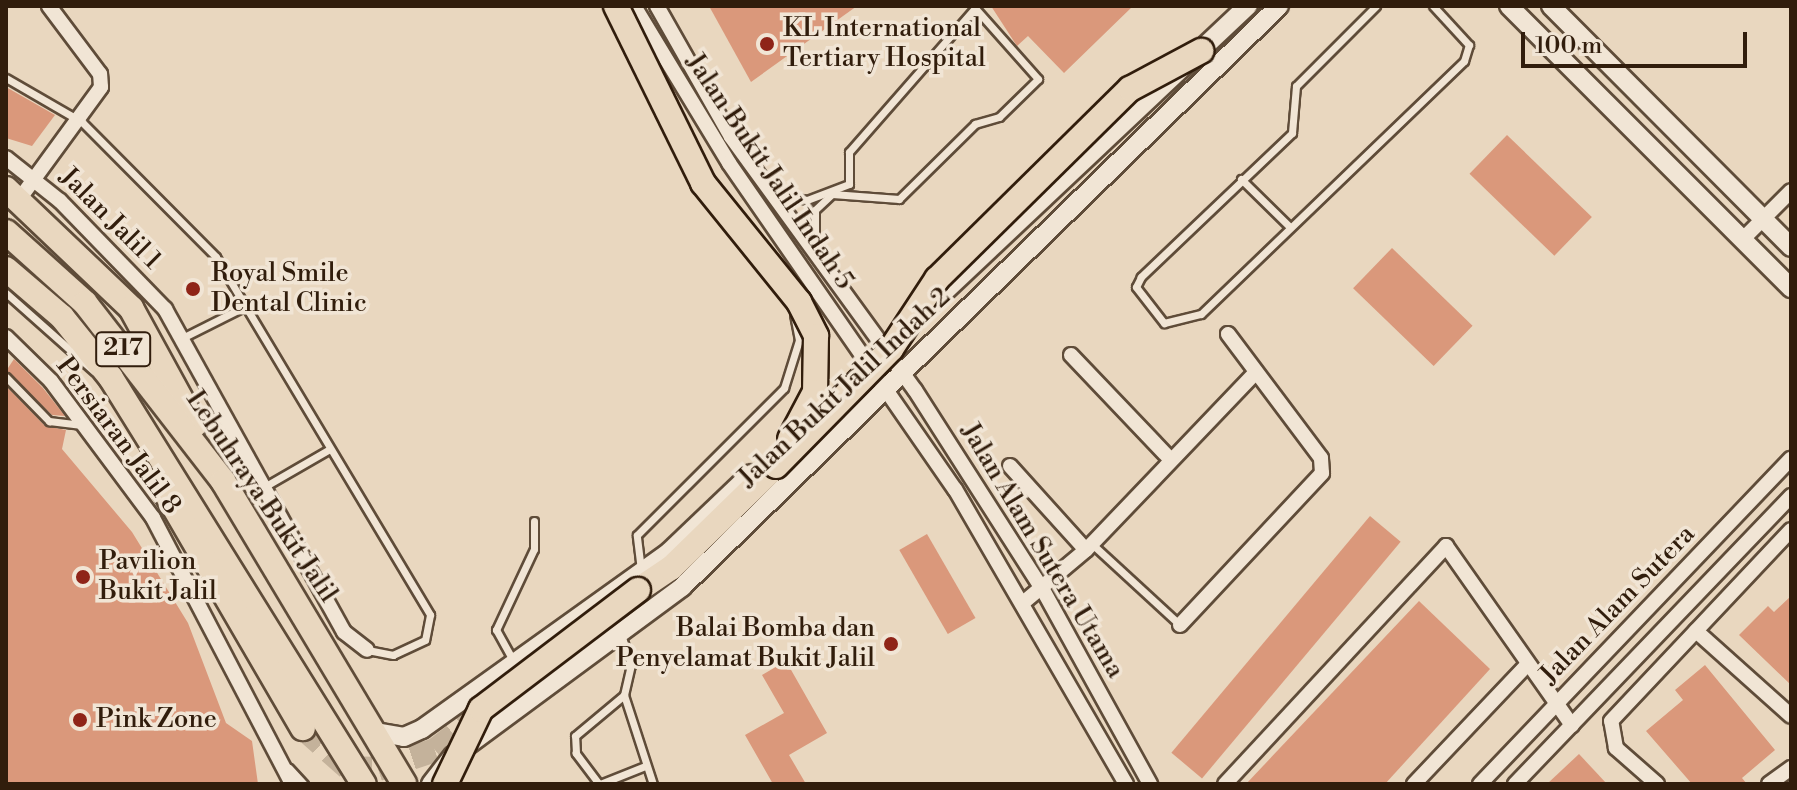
<!DOCTYPE html>
<html>
<head>
<meta charset="utf-8">
<style>
  body { margin:0 }
  #map { position:relative; width:1797px; height:790px; overflow:hidden; background:#e9d7bf; font-family:"Libre Bodoni",serif }
  div>[style] { position:absolute }
  [style*='--x'] { left:calc(var(--x)*1px); top:calc(var(--y)*1px); width:calc(var(--w)*1px); rotate:calc(var(--a)*1deg) }
  .building>* { inset:0; background:#da987b; transform-origin:0 0 }
  .trunk-tunnel>* { height:24px; margin-top:-12px; transform-origin:0; background:repeating-linear-gradient(90deg,#c4b29b 0 24px,transparent 0 36px) }
  .roads { filter:drop-shadow(2px 0 #5f4c39) drop-shadow(-2px 0 #5f4c39) drop-shadow(0 2px #5f4c39) drop-shadow(0 -2px #5f4c39) }
  .service>* { height:7px; margin:-3.5px; padding:0 3.5px; transform-origin:3.5px; border-radius:3.5px; background:#f1e5d5 }
  .minor>* { height:14px; margin:-7px; padding:0 7px; transform-origin:7px; border-radius:7px; background:#f1e5d5 }
  .tertiary>* { height:18px; margin:-9px; padding:0 9px; transform-origin:9px; border-radius:9px; background:#f1e5d5 }
  .trunk>* { height:24px; margin:-12px; padding:0 12px; transform-origin:12px; border-radius:12px; background:#e9d7bf }
  .bridges { filter:drop-shadow(2px 0 #311d0c) drop-shadow(-2px 0 #311d0c) drop-shadow(0 2px #311d0c) drop-shadow(0 -2px #311d0c) }
  .trunk-bridge>* { height:24px; margin:-12px; padding:0 12px; transform-origin:12px; border-radius:12px; background:#e9d7bf }
  .dots>* { width:22px; height:22px; translate:-50% -50%; box-sizing:border-box; border:4px solid #f1e5d5; border-radius:50% }
  span { translate:-50% -50%; white-space:nowrap; text-align:center; line-height:1.15; -webkit-text-stroke:7px #f1e5d5; paint-order:stroke }
  .shield-label span { padding:2px 6px; background:#f1e5d5; border:2px solid; border-radius:6px; -webkit-text-stroke-width:0 }
  .shield-label { font-size:24px; color:#311d0c; font-weight:700 }
  .poi-label { font-size:26px; color:#311d0c }
  .left { translate:0 -50%; text-align:left }
  .right { translate:-100% -50%; text-align:right }
  .street-label { font-size:26px; color:#311d0c }
  .frame { position:absolute; inset:0; border:8px solid #311d0c; pointer-events:none }
  .scale { position:absolute; left:1521px; top:32px; width:226px; height:36px; box-sizing:border-box; border:4px solid #311d0c; border-top:0; padding-left:10px; font-size:24px; line-height:28px; white-space:nowrap; color:#311d0c; -webkit-text-stroke:6px #f1e5d5; paint-order:stroke }
</style>
</head>
<body>
<div id="map">
  <div class="building">
    <div style="clip-path:polygon(709px 6px,857px 6px,751px 82px)"></div>
    <div style="clip-path:polygon(991px 6px,1133px 6px,1064px 73px,1028px 36px,1017px 46px)"></div>
    <div style="clip-path:polygon(6px 87px,55px 115px,32px 146px,6px 138px)"></div>
    <div style="left:1507px;top:135px;width:118px;height:54px;rotate:44deg"></div>
    <div style="left:1392px;top:248px;width:112px;height:56px;rotate:44deg"></div>
    <div style="clip-path:polygon(14px 359px,43px 388px,65px 416px,52px 415px,6px 371px)"></div>
    <div style="clip-path:polygon(6px 386px,45px 426px,66px 430px,62px 449px,132px 532px,188px 623px,226px 723px,252px 741px,258px 784px,6px 784px)"></div>
    <div style="left:1370px;top:516px;width:40px;height:309px;rotate:40deg"></div>
    <div style="left:927px;top:534px;width:97px;height:32px;rotate:60deg"></div>
    <div style="clip-path:polygon(1791px 596px,1791px 685px,1739px 635px,1768px 606px,1774px 612px)"></div>
    <div style="clip-path:polygon(1419px 601px,1490px 669px,1385px 784px,1246px 784px)"></div>
    <div style="clip-path:polygon(786px 661px,827px 733px,789px 755px,806px 784px,773px 784px,745px 735px,784px 713px,762px 675px)"></div>
    <div style="clip-path:polygon(1705px 665px,1775px 750px,1742px 778px,1747px 784px,1692px 784px,1646px 731px,1683px 700px,1675px 690px)"></div>
    <div style="clip-path:polygon(1579px 754px,1607px 784px,1547px 784px)"></div>
  </div>
  <div class="trunk-tunnel">
    <div style="--x:303;--y:728;--w:60;--a:41.6"></div>
    <div style="--x:348;--y:768;--w:30;--a:2"></div>
    <div style="--x:378;--y:769;--w:60;--a:-18.4"></div>
    <div style="--x:435;--y:750;--w:58;--a:-37.3"></div>
  </div>
  <div class="roads">
    <div class="service">
      <div style="--x:1376;--y:6;--w:113;--a:135"></div>
      <div style="--x:1296;--y:86;--w:47;--a:94.9"></div>
      <div style="--x:1292;--y:133;--w:209;--a:136.4"></div>
      <div style="--x:1141;--y:277;--w:11;--a:117"></div>
      <div style="--x:1136;--y:287;--w:46;--a:52.1"></div>
      <div style="--x:1164;--y:323;--w:38;--a:-14"></div>
      <div style="--x:1201;--y:314;--w:365;--a:-43.9"></div>
      <div style="--x:1464;--y:61;--w:17;--a:-73"></div>
      <div style="--x:1469;--y:45;--w:53;--a:-132.7"></div>
      <div style="--x:6;--y:78;--w:88;--a:30.1"></div>
      <div style="--x:82;--y:122;--w:190;--a:45.2"></div>
      <div style="--x:216;--y:257;--w:417;--a:59.1"></div>
      <div style="--x:430;--y:615;--w:25;--a:101"></div>
      <div style="--x:425;--y:640;--w:35;--a:155"></div>
      <div style="--x:393;--y:655;--w:26;--a:-169"></div>
      <div style="--x:768;--y:179;--w:25;--a:43"></div>
      <div style="--x:786;--y:196;--w:21;--a:11"></div>
      <div style="--x:807;--y:200;--w:45;--a:-20.9"></div>
      <div style="--x:849;--y:184;--w:32;--a:-90"></div>
      <div style="--x:849;--y:152;--w:191;--a:-48.8"></div>
      <div style="--x:975;--y:8;--w:95;--a:48.4"></div>
      <div style="--x:1038;--y:79;--w:54;--a:135.7"></div>
      <div style="--x:999;--y:117;--w:25;--a:164"></div>
      <div style="--x:975;--y:124;--w:107;--a:135.4"></div>
      <div style="--x:899;--y:199;--w:67;--a:-175.7"></div>
      <div style="--x:832;--y:194;--w:23;--a:137"></div>
      <div style="--x:815;--y:210;--w:35;--a:90"></div>
      <div style="--x:1241;--y:179;--w:67;--a:44.4"></div>
      <div style="--x:6;--y:293;--w:118;--a:41.6"></div>
      <div style="--x:182;--y:338;--w:72;--a:-26.6"></div>
      <div style="--x:6;--y:377;--w:62;--a:45.7"></div>
      <div style="--x:49;--y:421;--w:33;--a:7"></div>
      <div style="--x:264;--y:487;--w:74;--a:-30"></div>
      <div style="--x:1092;--y:544;--w:120;--a:42.6"></div>
      <div style="--x:641;--y:570;--w:35;--a:-97"></div>
      <div style="--x:637;--y:535;--w:208;--a:-45"></div>
      <div style="--x:784;--y:388;--w:50;--a:-72.6"></div>
      <div style="--x:799;--y:340;--w:26;--a:-101"></div>
      <div style="--x:514;--y:662;--w:37;--a:-119"></div>
      <div style="--x:496;--y:630;--w:89;--a:-64.9"></div>
      <div style="--x:534;--y:549;--w:28;--a:-90"></div>
      <div style="--x:624;--y:695;--w:94;--a:72"></div>
      <div style="--x:289;--y:768;--w:22;--a:47"></div>
      <div style="--x:599;--y:784;--w:39;--a:-127"></div>
      <div style="--x:576;--y:753;--w:17;--a:-93"></div>
      <div style="--x:575;--y:736;--w:64;--a:-39.9"></div>
      <div style="--x:624;--y:695;--w:31;--a:-77"></div>
      <div style="--x:631;--y:665;--w:32;--a:-108"></div>
      <div style="--x:600;--y:784;--w:48;--a:-21.8"></div>
    </div>
    <div class="minor">
      <div style="--x:634;--y:6;--w:184;--a:58.8"></div>
      <div style="--x:729;--y:163;--w:397;--a:55.3"></div>
      <div style="--x:955;--y:489;--w:341;--a:59.9"></div>
      <div style="--x:657;--y:6;--w:150;--a:60.5"></div>
      <div style="--x:731;--y:137;--w:313;--a:54"></div>
      <div style="--x:915;--y:390;--w:237;--a:57.4"></div>
      <div style="--x:1043;--y:590;--w:222;--a:61.1"></div>
      <div style="--x:6;--y:158;--w:69;--a:38.5"></div>
      <div style="--x:60;--y:201;--w:151;--a:45.8"></div>
      <div style="--x:165;--y:309;--w:369;--a:61"></div>
      <div style="--x:344;--y:632;--w:29;--a:38"></div>
      <div style="--x:18;--y:201;--w:141;--a:-53.9"></div>
      <div style="--x:101;--y:87;--w:13;--a:-94"></div>
      <div style="--x:100;--y:74;--w:85;--a:-126.9"></div>
      <div style="--x:1742;--y:240;--w:69;--a:-45"></div>
      <div style="--x:6;--y:337;--w:63;--a:44.4"></div>
      <div style="--x:51;--y:381;--w:171;--a:53.3"></div>
      <div style="--x:153;--y:518;--w:300;--a:62.4"></div>
      <div style="--x:1071;--y:355;--w:145;--a:46.4"></div>
      <div style="--x:1010;--y:466;--w:113;--a:47.9"></div>
      <div style="--x:1024;--y:602;--w:81;--a:-40"></div>
      <div style="--x:1086;--y:550;--w:246;--a:-46.3"></div>
      <div style="--x:1180;--y:625;--w:208;--a:-46.9"></div>
      <div style="--x:1322;--y:473;--w:15;--a:-94"></div>
      <div style="--x:1321;--y:458;--w:155;--a:-126.9"></div>
      <div style="--x:1696;--y:631;--w:127;--a:41.8"></div>
      <div style="--x:1225;--y:784;--w:325;--a:-47.1"></div>
      <div style="--x:1446;--y:546;--w:219;--a:54.9"></div>
      <div style="--x:1414;--y:784;--w:164;--a:-46.5"></div>
      <div style="--x:1480;--y:784;--w:450;--a:-46.3"></div>
      <div style="--x:1515;--y:784;--w:399;--a:-46.2"></div>
      <div style="--x:1657;--y:784;--w:55;--a:-138.7"></div>
      <div style="--x:1616;--y:748;--w:27;--a:-100"></div>
      <div style="--x:1611;--y:721;--w:262;--a:-46.7"></div>
      <div style="--x:1769;--y:784;--w:27;--a:-36"></div>
    </div>
    <div class="tertiary">
      <div style="--x:1509;--y:6;--w:399;--a:45"></div>
      <div style="--x:1551;--y:6;--w:340;--a:45.1"></div>
      <div style="--x:927;--y:308;--w:441;--a:-43.3"></div>
      <div style="--x:376;--y:732;--w:28;--a:10"></div>
      <div style="--x:404;--y:737;--w:20;--a:-24"></div>
      <div style="--x:422;--y:729;--w:304;--a:-35.6"></div>
      <div style="--x:669;--y:552;--w:113;--a:-43.6"></div>
      <div style="--x:431;--y:784;--w:36;--a:-52"></div>
      <div style="--x:453;--y:756;--w:285;--a:-36.4"></div>
      <div style="--x:682;--y:587;--w:833;--a:-44.22"></div>
    </div>
    <div class="trunk">
      <div style="--x:6;--y:189;--w:173;--a:43.6"></div>
      <div style="--x:131;--y:308;--w:133;--a:61.3"></div>
      <div style="--x:6;--y:232;--w:106;--a:41.9"></div>
      <div style="--x:85;--y:303;--w:225;--a:52.2"></div>
      <div style="--x:223;--y:481;--w:353;--a:59.1"></div>
      <div style="--x:6;--y:269;--w:74;--a:40.6"></div>
      <div style="--x:62;--y:317;--w:78;--a:51.2"></div>
      <div style="--x:111;--y:378;--w:478;--a:58.1"></div>
      <div style="--x:159;--y:481;--w:286;--a:59.8"></div>
      <div style="--x:638;--y:590;--w:40;--a:-34"></div>
      <div style="--x:671;--y:568;--w:146;--a:-44.2"></div>
    </div>
  </div>
  <div class="bridges">
    <div class="trunk-bridge">
      <div style="--x:616;--y:6;--w:197;--a:63.8"></div>
      <div style="--x:703;--y:183;--w:153;--a:51.1"></div>
      <div style="--x:799;--y:302;--w:38;--a:63"></div>
      <div style="--x:816;--y:336;--w:56;--a:91"></div>
      <div style="--x:815;--y:392;--w:53;--a:118"></div>
      <div style="--x:776;--y:466;--w:164;--a:-45.5"></div>
      <div style="--x:891;--y:349;--w:84;--a:-56.7"></div>
      <div style="--x:937;--y:279;--w:271;--a:-44.6"></div>
      <div style="--x:1130;--y:89;--w:81;--a:-28.2"></div>
      <div style="--x:445;--y:784;--w:83;--a:-64.4"></div>
      <div style="--x:481;--y:709;--w:197;--a:-37.2"></div>
    </div>
  </div>
  <div class="dots">
    <div style="left:767px;top:44px;background:#8f2418"></div>
    <div style="left:193px;top:289px;background:#8f2418"></div>
    <div style="left:83px;top:577px;background:#8f2418"></div>
    <div style="left:891px;top:644px;background:#8f2418"></div>
    <div style="left:80px;top:720px;background:#8f2418"></div>
  </div>
  <div class="shield-label">
    <span style="left:123px;top:349px">217</span>
  </div>
  <div class="poi-label">
    <span class="left" style="left:783px;top:44px">KL International<br>Tertiary Hospital</span>
    <span class="left" style="left:211px;top:289px">Royal Smile<br>Dental Clinic</span>
    <span class="left" style="left:99px;top:577px">Pavilion<br>Bukit Jalil</span>
    <span class="right" style="left:875px;top:644px">Balai Bomba dan<br>Penyelamat Bukit Jalil</span>
    <span class="left" style="left:96px;top:720px">Pink Zone</span>
  </div>
  <div class="street-label">
    <span style="left:769px;top:172px;rotate:56deg">Jalan Bukit Jalil Indah 5</span>
    <span style="left:110px;top:219px;rotate:45deg">Jalan Jalil 1</span>
    <span style="left:845px;top:388px;rotate:-43deg">Jalan Bukit Jalil Indah 2</span>
    <span style="left:118px;top:436px;rotate:53deg">Persiaran Jalil 8</span>
    <span style="left:261px;top:497px;rotate:56deg">Lebuhraya Bukit Jalil</span>
    <span style="left:1042px;top:551px;rotate:59deg">Jalan Alam Sutera Utama</span>
    <span style="left:1618px;top:605px;rotate:-46deg">Jalan Alam Sutera</span>
  </div>
  <div class="frame"></div>
  <div class="scale">100 m</div>
</div>
</body>
</html>
